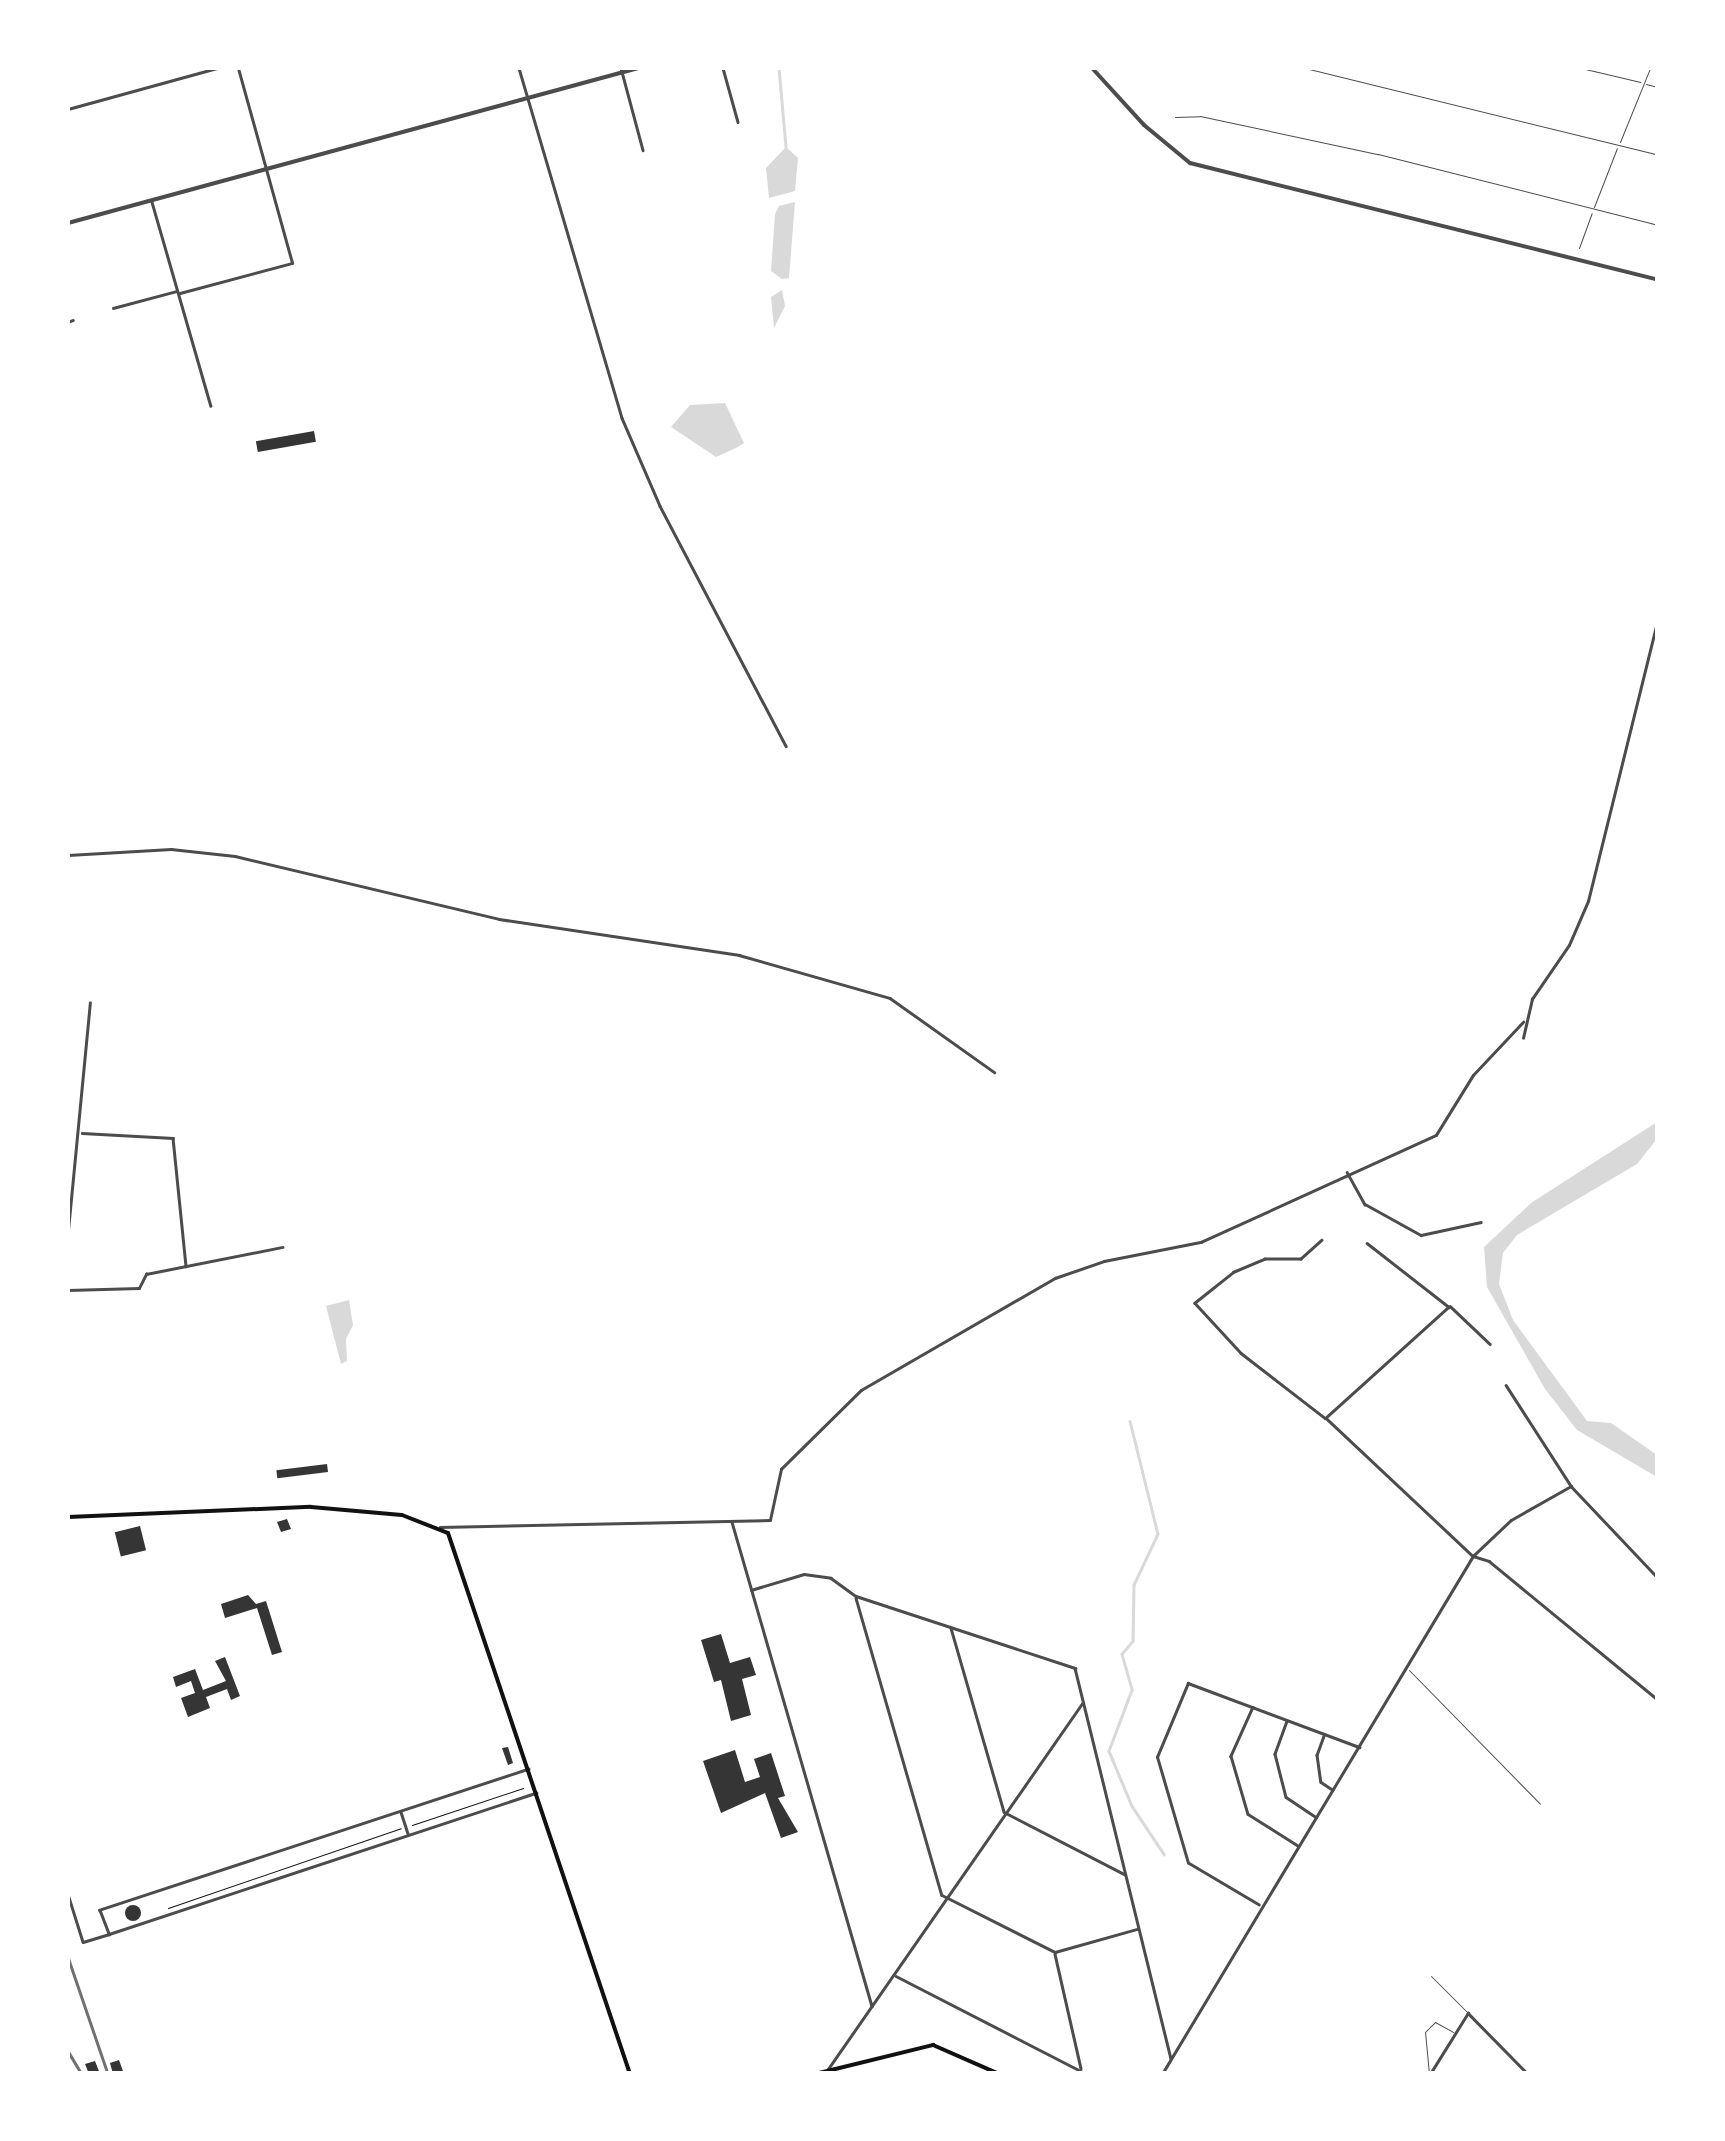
<!DOCTYPE html>
<html>
<head>
<meta charset="utf-8">
<style>
  body { margin:0 }
  #map { position:relative; width:1725px; height:2141px; overflow:hidden; background:#fff; font-family:"DejaVu Sans",sans-serif }
  div>[style] { position:absolute }
  [style*='--x'] { left:calc(var(--x)*1px); top:calc(var(--y)*1px); width:calc(var(--w)*1px); rotate:calc(var(--a)*1deg) }
  .water>* { inset:0; background:#d9d9d9 }
  .stream>* { height:2.5px; margin:-1.25px; padding:0 1.25px; transform-origin:1.25px; border-radius:1.25px; background:#d9d9d9 }
  .building>* { inset:0; background:#353535; transform-origin:0 0 }
  .round { border-radius:50% }
  .path>* { height:1px; margin:-0.5px; padding:0 0.5px; transform-origin:0.5px; border-radius:0.5px; background:#111 }
  .service>* { height:1px; margin:-0.5px; padding:0 0.5px; transform-origin:0.5px; border-radius:0.5px; background:#4c4c4c }
  .minor>* { height:2.5px; margin:-1.25px; padding:0 1.25px; transform-origin:1.25px; border-radius:1.25px; background:#4c4c4c }
  .tertiary>* { height:4px; margin:-2px; padding:0 2px; transform-origin:2px; border-radius:2px; background:#4c4c4c }
  .secondary>* { height:4px; margin:-2px; padding:0 2px; transform-origin:2px; border-radius:2px; background:#111 }
  .rail>* { height:2.5px; margin:-1.25px; padding:0 1.25px; transform-origin:1.25px; border-radius:1.25px; background:#707070 }
  span { translate:-50% -50%; white-space:nowrap; text-align:center; line-height:1.15; -webkit-text-stroke:10px #fff; paint-order:stroke }
  .frame { position:absolute; inset:0; border:70px solid #fff; pointer-events:none }
</style>
</head>
<body>
<div id="map">
  <div class="water">
    <div style="clip-path:polygon(786px 147px,798px 158px,795px 191px,769px 198px,766px 168px)"></div>
    <div style="clip-path:polygon(795px 202px,789px 278px,782px 279px,771px 271px,775px 214px,779px 206px)"></div>
    <div style="clip-path:polygon(782px 290px,785px 306px,774px 328px,771px 297px)"></div>
    <div style="clip-path:polygon(725px 403px,744px 443px,736px 448px,716px 457px,671px 427px,690px 405px)"></div>
    <div style="clip-path:polygon(1657px 1122px,1657px 1139px,1637px 1164px,1517px 1235px,1503px 1253px,1499px 1284px,1513px 1320px,1587px 1421px,1611px 1423px,1657px 1455px,1657px 1477px,1577px 1430px,1545px 1389px,1487px 1287px,1484px 1247px,1531px 1203px)"></div>
    <div style="clip-path:polygon(349px 1300px,353px 1325px,346px 1339px,347px 1361px,341px 1364px,326px 1306px)"></div>
  </div>
  <div class="stream">
    <div style="--x:779;--y:68;--w:79;--a:84.9"></div>
    <div style="--x:1130;--y:1421;--w:116;--a:76.1"></div>
    <div style="--x:1158;--y:1534;--w:56;--a:115.2"></div>
    <div style="--x:1134;--y:1585;--w:56;--a:91"></div>
    <div style="--x:1133;--y:1641;--w:17;--a:130"></div>
    <div style="--x:1122;--y:1654;--w:37;--a:74"></div>
    <div style="--x:1132;--y:1690;--w:65;--a:110.7"></div>
    <div style="--x:1109;--y:1751;--w:60;--a:67.3"></div>
    <div style="--x:1132;--y:1806;--w:58;--a:56.3"></div>
  </div>
  <div class="building">
    <div style="left:314px;top:431px;width:11px;height:59px;rotate:80deg"></div>
    <div style="left:327px;top:1464px;width:8px;height:51px;rotate:83deg"></div>
    <div style="clip-path:polygon(287px 1519px,291px 1529px,281px 1532px,277px 1522px)"></div>
    <div style="left:140px;top:1526px;width:25px;height:26px;rotate:76deg"></div>
    <div style="clip-path:polygon(248px 1595px,256px 1604px,266px 1601px,282px 1652px,272px 1655px,257px 1608px,225px 1618px,221px 1604px)"></div>
    <div style="clip-path:polygon(721px 1634px,730px 1663px,750px 1657px,756px 1675px,742px 1679px,751px 1715px,731px 1721px,721px 1680px,714px 1682px,701px 1640px)"></div>
    <div style="clip-path:polygon(225px 1657px,240px 1696px,231px 1700px,227px 1689px,206px 1697px,210px 1708px,188px 1717px,181px 1698px,195px 1693px,191px 1681px,176px 1687px,173px 1677px,195px 1669px,203px 1690px,226px 1681px,215px 1661px)"></div>
    <div style="clip-path:polygon(508px 1747px,513px 1763px,508px 1765px,502px 1748px)"></div>
    <div style="clip-path:polygon(735px 1750px,745px 1782px,760px 1777px,754px 1759px,771px 1753px,785px 1796px,778px 1798px,798px 1832px,781px 1838px,765px 1793px,721px 1813px,703px 1761px)"></div>
    <div class="round" style="left:125px;top:1905px;width:16px;height:16px"></div>
    <div style="clip-path:polygon(119px 2060px,124px 2074px,113px 2074px,110px 2063px)"></div>
    <div style="clip-path:polygon(95px 2061px,100px 2074px,89px 2074px,85px 2064px)"></div>
  </div>
  <div class="path">
    <div style="--x:412;--y:1825;--w:117;--a:-18.4"></div>
    <div style="--x:168;--y:1908;--w:246;--a:-18.9"></div>
  </div>
  <div class="service">
    <div style="--x:1305;--y:68;--w:364;--a:13.8"></div>
    <div style="--x:1581;--y:68;--w:61;--a:13.3"></div>
    <div style="--x:1646;--y:84;--w:12;--a:14"></div>
    <div style="--x:1175;--y:117;--w:25;--a:-2"></div>
    <div style="--x:1200;--y:116;--w:182;--a:12.1"></div>
    <div style="--x:1378;--y:154;--w:289;--a:14.2"></div>
    <div style="--x:1620;--y:142;--w:80;--a:-67.9"></div>
    <div style="--x:1594;--y:207;--w:63;--a:-68.7"></div>
    <div style="--x:1579;--y:248;--w:37;--a:-70"></div>
    <div style="--x:1409;--y:1670;--w:187;--a:45.6"></div>
    <div style="--x:1431;--y:1976;--w:52;--a:45"></div>
    <div style="--x:1429;--y:2074;--w:42;--a:-95.4"></div>
    <div style="--x:1425;--y:2032;--w:14;--a:-45"></div>
    <div style="--x:1435;--y:2022;--w:21;--a:29"></div>
  </div>
  <div class="minor">
    <div style="--x:519;--y:68;--w:365;--a:73.6"></div>
    <div style="--x:622;--y:418;--w:96;--a:66.6"></div>
    <div style="--x:660;--y:506;--w:271;--a:62.3"></div>
    <div style="--x:621;--y:68;--w:85;--a:75"></div>
    <div style="--x:723;--y:68;--w:56;--a:74.5"></div>
    <div style="--x:68;--y:109;--w:155;--a:-15.4"></div>
    <div style="--x:152;--y:202;--w:212;--a:73.9"></div>
    <div style="--x:180;--y:293;--w:116;--a:-15"></div>
    <div style="--x:292;--y:263;--w:202;--a:-105.5"></div>
    <div style="--x:113;--y:308;--w:66;--a:-14.9"></div>
    <div style="--x:68;--y:322;--w:5;--a:-22"></div>
    <div style="--x:68;--y:855;--w:103;--a:-3.3"></div>
    <div style="--x:171;--y:849;--w:64;--a:6.2"></div>
    <div style="--x:235;--y:856;--w:271;--a:13.4"></div>
    <div style="--x:499;--y:919;--w:243;--a:8.5"></div>
    <div style="--x:739;--y:955;--w:157;--a:15.9"></div>
    <div style="--x:890;--y:998;--w:128;--a:35.4"></div>
    <div style="--x:1523;--y:1038;--w:40;--a:-77"></div>
    <div style="--x:1532;--y:999;--w:65;--a:-55.6"></div>
    <div style="--x:1569;--y:945;--w:48;--a:-66.6"></div>
    <div style="--x:1588;--y:901;--w:292;--a:-76.1"></div>
    <div style="--x:82;--y:1133;--w:91;--a:3.1"></div>
    <div style="--x:173;--y:1138;--w:129;--a:84.2"></div>
    <div style="--x:1347;--y:1172;--w:37;--a:61"></div>
    <div style="--x:1365;--y:1204;--w:64;--a:29"></div>
    <div style="--x:1421;--y:1235;--w:61;--a:-12.2"></div>
    <div style="--x:68;--y:1230;--w:228;--a:-84.5"></div>
    <div style="--x:1322;--y:1240;--w:28;--a:138"></div>
    <div style="--x:1301;--y:1259;--w:36;--a:180"></div>
    <div style="--x:1265;--y:1259;--w:34;--a:157"></div>
    <div style="--x:1234;--y:1272;--w:50;--a:141.5"></div>
    <div style="--x:1195;--y:1303;--w:68;--a:47.4"></div>
    <div style="--x:1241;--y:1353;--w:106;--a:37.7"></div>
    <div style="--x:1367;--y:1243;--w:104;--a:38"></div>
    <div style="--x:1449;--y:1307;--w:166;--a:137.9"></div>
    <div style="--x:1326;--y:1418;--w:202;--a:43.2"></div>
    <div style="--x:1473;--y:1556;--w:17;--a:17"></div>
    <div style="--x:1489;--y:1561;--w:219;--a:39.4"></div>
    <div style="--x:68;--y:1290;--w:71;--a:-1.6"></div>
    <div style="--x:139;--y:1288;--w:16;--a:-63"></div>
    <div style="--x:146;--y:1274;--w:139;--a:-11.2"></div>
    <div style="--x:1450;--y:1306;--w:55;--a:43.5"></div>
    <div style="--x:1506;--y:1385;--w:120;--a:57.2"></div>
    <div style="--x:1571;--y:1486;--w:127;--a:46.6"></div>
    <div style="--x:732;--y:1522;--w:504;--a:73.87"></div>
    <div style="--x:440;--y:1527;--w:330;--a:-1.2"></div>
    <div style="--x:770;--y:1520;--w:52;--a:-77.8"></div>
    <div style="--x:781;--y:1469;--w:112;--a:-44.6"></div>
    <div style="--x:861;--y:1390;--w:224;--a:-30"></div>
    <div style="--x:1055;--y:1278;--w:52;--a:-19.1"></div>
    <div style="--x:1104;--y:1261;--w:99;--a:-11.1"></div>
    <div style="--x:1201;--y:1242;--w:258;--a:-24.5"></div>
    <div style="--x:1436;--y:1135;--w:70;--a:-58.3"></div>
    <div style="--x:1473;--y:1075;--w:73;--a:-46.7"></div>
    <div style="--x:751;--y:1590;--w:55;--a:-16.8"></div>
    <div style="--x:804;--y:1574;--w:27;--a:8"></div>
    <div style="--x:831;--y:1578;--w:31;--a:36"></div>
    <div style="--x:856;--y:1596;--w:231;--a:18.2"></div>
    <div style="--x:1075;--y:1668;--w:402;--a:76.2"></div>
    <div style="--x:856;--y:1598;--w:309;--a:73.9"></div>
    <div style="--x:942;--y:1895;--w:127;--a:26.8"></div>
    <div style="--x:1055;--y:1952;--w:85;--a:-15.7"></div>
    <div style="--x:951;--y:1628;--w:191;--a:73.9"></div>
    <div style="--x:1004;--y:1812;--w:135;--a:27.3"></div>
    <div style="--x:1253;--y:1707;--w:54;--a:114.2"></div>
    <div style="--x:1231;--y:1756;--w:60;--a:73.7"></div>
    <div style="--x:1248;--y:1814;--w:58;--a:32.3"></div>
    <div style="--x:1287;--y:1721;--w:35;--a:110"></div>
    <div style="--x:1275;--y:1754;--w:44;--a:75.7"></div>
    <div style="--x:1286;--y:1797;--w:36;--a:34"></div>
    <div style="--x:1324;--y:1736;--w:20;--a:110"></div>
    <div style="--x:1317;--y:1755;--w:27;--a:82"></div>
    <div style="--x:1321;--y:1782;--w:14;--a:34"></div>
    <div style="--x:529;--y:1769;--w:452;--a:161.8"></div>
    <div style="--x:100;--y:1910;--w:26;--a:69"></div>
    <div style="--x:109;--y:1934;--w:450;--a:-18.3"></div>
    <div style="--x:401;--y:1812;--w:22;--a:72"></div>
    <div style="--x:68;--y:1813;--w:2;--a:90"></div>
    <div style="--x:68;--y:1894;--w:50;--a:72.6"></div>
    <div style="--x:83;--y:1942;--w:27;--a:-17"></div>
    <div style="--x:1259;--y:1905;--w:82;--a:-149.4"></div>
    <div style="--x:1188;--y:1863;--w:110;--a:-106.3"></div>
    <div style="--x:1157;--y:1757;--w:80;--a:-67.3"></div>
    <div style="--x:1188;--y:1683;--w:183;--a:20.5"></div>
    <div style="--x:1055;--y:1954;--w:117;--a:77.2"></div>
    <div style="--x:896;--y:1976;--w:215;--a:27.2"></div>
    <div style="--x:828;--y:2069;--w:446;--a:-55.2"></div>
    <div style="--x:1162;--y:2074;--w:604;--a:-59.02"></div>
    <div style="--x:1473;--y:1556;--w:52;--a:-43.5"></div>
    <div style="--x:1511;--y:1520;--w:69;--a:-29.5"></div>
    <div style="--x:1430;--y:2074;--w:72;--a:-58.1"></div>
    <div style="--x:1468;--y:2013;--w:86;--a:45.5"></div>
  </div>
  <div class="tertiary">
    <div style="--x:1092;--y:68;--w:77;--a:47.6"></div>
    <div style="--x:1144;--y:125;--w:60;--a:39.6"></div>
    <div style="--x:1190;--y:163;--w:482;--a:14"></div>
    <div style="--x:68;--y:223;--w:591;--a:-15.21"></div>
  </div>
  <div class="secondary">
    <div style="--x:68;--y:1517;--w:243;--a:-2.4"></div>
    <div style="--x:311;--y:1507;--w:91;--a:5"></div>
    <div style="--x:402;--y:1515;--w:49;--a:21.4"></div>
    <div style="--x:448;--y:1533;--w:571;--a:71.41"></div>
    <div style="--x:815;--y:2074;--w:122;--a:-13.8"></div>
    <div style="--x:933;--y:2045;--w:72;--a:23.7"></div>
  </div>
  <div class="rail">
    <div style="--x:68;--y:1957;--w:124;--a:71.1"></div>
    <div style="--x:68;--y:2051;--w:27;--a:59"></div>
  </div>
  <div class="frame"></div>
</div>
</body>
</html>
